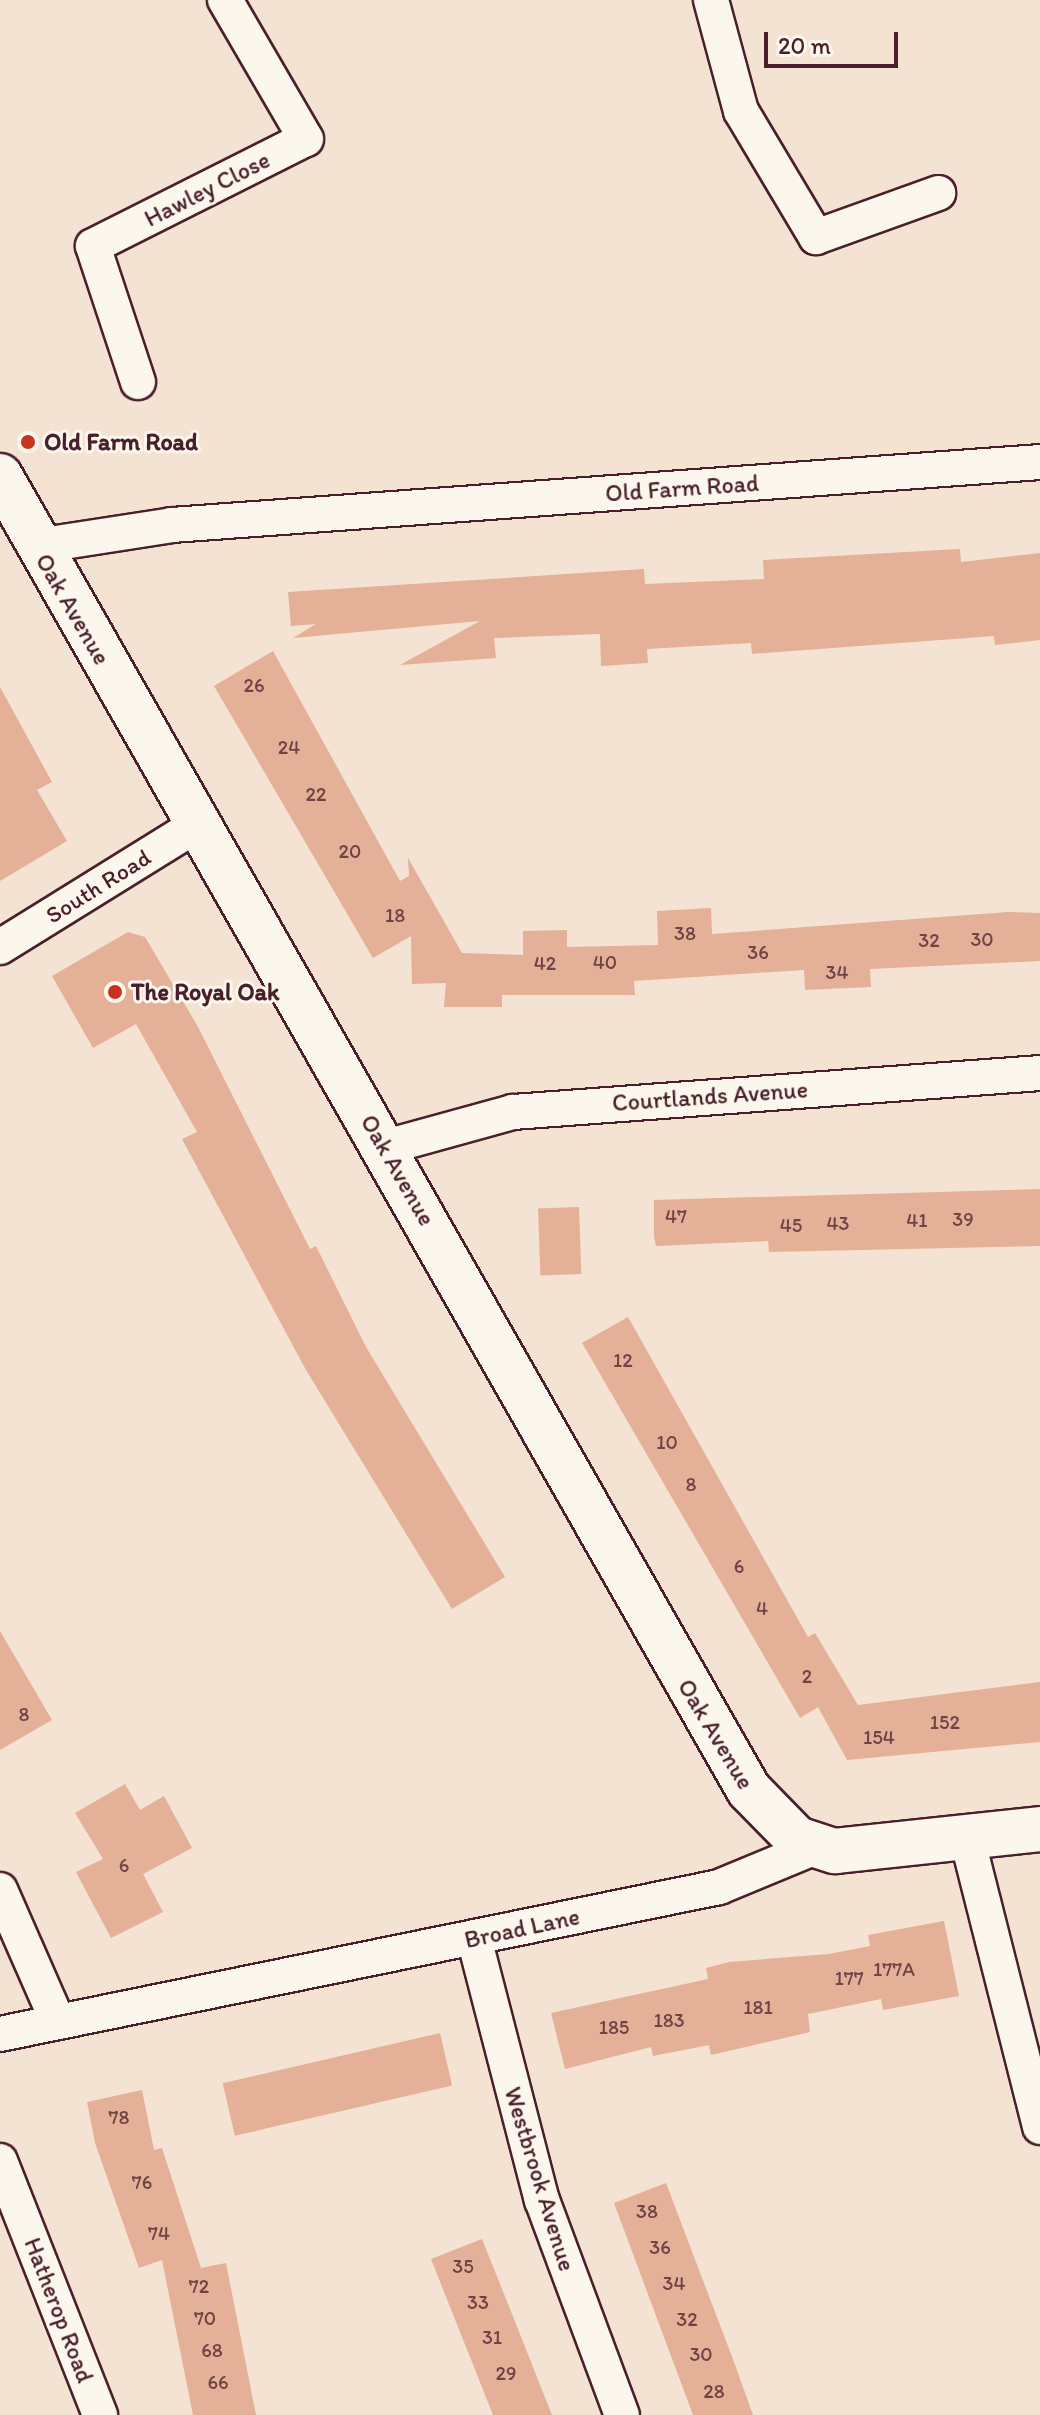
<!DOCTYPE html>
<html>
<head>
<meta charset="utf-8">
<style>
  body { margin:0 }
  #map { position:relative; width:1040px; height:2415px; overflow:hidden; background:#f4e2d3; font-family:Itim,sans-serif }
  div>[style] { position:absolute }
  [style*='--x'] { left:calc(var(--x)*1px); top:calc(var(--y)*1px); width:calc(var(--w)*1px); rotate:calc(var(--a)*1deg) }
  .building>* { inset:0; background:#e4b098; transform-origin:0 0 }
  .roads { filter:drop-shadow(2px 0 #4a1f2b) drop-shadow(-2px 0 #4a1f2b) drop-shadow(0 2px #4a1f2b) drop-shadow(0 -2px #4a1f2b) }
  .minor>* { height:34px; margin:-17px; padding:0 17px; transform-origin:17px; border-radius:17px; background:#fbf7ec }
  .tertiary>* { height:44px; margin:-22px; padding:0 22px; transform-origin:22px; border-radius:22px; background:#fbf7ec }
  .dots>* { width:22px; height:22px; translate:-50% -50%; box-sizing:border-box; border:4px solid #fbf7ec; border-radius:50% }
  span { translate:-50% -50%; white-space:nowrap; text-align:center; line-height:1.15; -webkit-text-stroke:6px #fbf7ec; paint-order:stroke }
  .number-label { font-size:20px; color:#704346 }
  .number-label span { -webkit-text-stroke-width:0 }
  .street-label { font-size:24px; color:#4a1f2b }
  .poi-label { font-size:24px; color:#4a1f2b; font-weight:700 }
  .left { translate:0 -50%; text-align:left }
  .scale { position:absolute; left:764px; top:32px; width:134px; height:36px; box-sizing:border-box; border:4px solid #4a1f2b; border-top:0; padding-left:10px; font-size:24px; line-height:28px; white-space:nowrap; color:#4a1f2b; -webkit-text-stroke:6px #fbf7ec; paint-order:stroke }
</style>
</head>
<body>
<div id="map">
  <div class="building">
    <div style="clip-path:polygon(960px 549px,961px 562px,1040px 553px,1040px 640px,995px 645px,994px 636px,752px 654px,751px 643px,647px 649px,648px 663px,601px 666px,600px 634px,494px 638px,496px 658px,400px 665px,480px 621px,293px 638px,316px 624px,291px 626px,288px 592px,644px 569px,645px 584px,764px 579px,763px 560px)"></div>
    <div style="clip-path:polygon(273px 651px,400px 881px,409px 876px,408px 858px,462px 953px,523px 955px,523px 931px,567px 930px,567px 947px,658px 945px,657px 911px,711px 908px,712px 934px,1008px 912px,1040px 913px,1040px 961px,870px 969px,871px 987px,805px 990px,804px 970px,634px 981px,635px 995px,502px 995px,502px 1007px,444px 1007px,446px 983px,412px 984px,411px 936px,373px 958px,214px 686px)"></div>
    <div style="clip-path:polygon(0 687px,52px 782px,37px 790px,67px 841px,0 881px)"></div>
    <div style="clip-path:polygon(128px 932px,145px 937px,197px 1025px,310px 1249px,316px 1246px,366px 1347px,505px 1577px,452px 1609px,306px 1370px,182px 1139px,197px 1132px,136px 1024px,93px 1048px,52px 976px)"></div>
    <div style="clip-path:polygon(1040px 1189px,1040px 1246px,769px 1252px,768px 1241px,656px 1246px,654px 1236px,654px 1200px)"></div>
    <div style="left:579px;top:1207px;width:67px;height:41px;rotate:88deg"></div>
    <div style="clip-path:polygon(628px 1317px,808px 1637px,815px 1633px,858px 1705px,1040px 1682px,1040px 1742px,847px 1760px,818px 1707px,800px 1718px,582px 1343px)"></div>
    <div style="clip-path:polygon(0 1631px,52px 1720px,0 1750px)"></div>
    <div style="clip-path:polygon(125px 1784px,140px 1810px,164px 1796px,192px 1848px,143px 1874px,163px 1912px,111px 1938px,76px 1872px,103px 1859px,75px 1813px)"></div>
    <div style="clip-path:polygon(944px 1921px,959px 1996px,883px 2010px,881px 1999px,808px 2014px,810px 2032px,711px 2055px,709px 2045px,653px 2056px,651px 2047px,565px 2069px,551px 2013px,708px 1979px,706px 1968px,729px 1962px,829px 1954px,870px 1946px,868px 1935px)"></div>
    <div style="left:440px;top:2033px;width:54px;height:223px;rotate:77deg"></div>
    <div style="clip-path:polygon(142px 2090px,154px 2150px,162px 2148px,201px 2268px,226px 2263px,256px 2415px,193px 2415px,162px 2260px,139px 2268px,95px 2143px,87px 2102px)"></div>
    <div style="clip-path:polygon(666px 2183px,734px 2362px,753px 2415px,693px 2415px,614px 2203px)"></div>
    <div style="clip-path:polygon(482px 2239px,510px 2309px,552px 2415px,493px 2415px,431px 2259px)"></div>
  </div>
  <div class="roads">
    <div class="minor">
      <div style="--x:711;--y:0;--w:115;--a:74.9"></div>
      <div style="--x:741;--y:111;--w:147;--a:59.2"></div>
      <div style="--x:816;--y:237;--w:130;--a:-19.8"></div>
      <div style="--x:138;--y:382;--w:143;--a:-108.3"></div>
      <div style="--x:93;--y:246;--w:238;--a:-26.7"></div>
      <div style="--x:306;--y:139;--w:161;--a:-120.2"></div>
      <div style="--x:37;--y:546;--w:137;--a:-8.8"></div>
      <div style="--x:172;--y:525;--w:870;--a:-4.15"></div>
      <div style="--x:0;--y:947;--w:232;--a:-31.8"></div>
      <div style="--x:386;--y:1147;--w:132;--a:-15.4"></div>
      <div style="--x:513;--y:1112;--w:528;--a:-4.23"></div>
      <div style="--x:968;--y:1842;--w:294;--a:75.8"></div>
      <div style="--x:0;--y:1890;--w:142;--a:66.3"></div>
      <div style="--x:474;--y:1938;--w:271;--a:75.5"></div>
      <div style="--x:542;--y:2200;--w:229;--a:69.6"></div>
      <div style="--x:0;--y:2034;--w:734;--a:-11.55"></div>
      <div style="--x:719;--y:1887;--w:102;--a:-22.5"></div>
      <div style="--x:0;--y:2161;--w:273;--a:68.5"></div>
    </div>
    <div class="tertiary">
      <div style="--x:0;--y:476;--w:1512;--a:60.32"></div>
      <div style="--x:749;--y:1790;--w:69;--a:45.6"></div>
      <div style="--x:797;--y:1839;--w:40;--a:18"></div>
      <div style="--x:835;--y:1851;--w:206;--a:-6.1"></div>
    </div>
  </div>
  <div class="dots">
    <div style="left:28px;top:442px;background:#c8321e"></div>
    <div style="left:115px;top:992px;background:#c8321e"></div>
  </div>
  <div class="number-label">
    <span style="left:254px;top:685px">26</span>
    <span style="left:289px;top:747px">24</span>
    <span style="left:316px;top:794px">22</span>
    <span style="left:350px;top:851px">20</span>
    <span style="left:395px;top:915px">18</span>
    <span style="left:685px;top:933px">38</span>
    <span style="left:982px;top:939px">30</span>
    <span style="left:929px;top:940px">32</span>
    <span style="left:758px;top:952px">36</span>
    <span style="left:605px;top:962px">40</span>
    <span style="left:545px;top:963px">42</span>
    <span style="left:837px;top:972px">34</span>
    <span style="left:676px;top:1216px">47</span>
    <span style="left:963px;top:1219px">39</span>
    <span style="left:917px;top:1220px">41</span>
    <span style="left:838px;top:1223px">43</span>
    <span style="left:791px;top:1225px">45</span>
    <span style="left:623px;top:1360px">12</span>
    <span style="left:667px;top:1442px">10</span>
    <span style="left:691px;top:1484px">8</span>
    <span style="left:739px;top:1566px">6</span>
    <span style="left:762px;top:1608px">4</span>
    <span style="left:807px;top:1676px">2</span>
    <span style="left:24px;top:1714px">8</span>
    <span style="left:945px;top:1722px">152</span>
    <span style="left:879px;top:1737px">154</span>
    <span style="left:124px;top:1865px">6</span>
    <span style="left:894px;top:1969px">177A</span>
    <span style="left:849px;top:1978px">177</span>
    <span style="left:758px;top:2007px">181</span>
    <span style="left:669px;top:2020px">183</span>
    <span style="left:614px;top:2027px">185</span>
    <span style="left:119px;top:2117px">78</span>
    <span style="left:142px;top:2182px">76</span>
    <span style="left:647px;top:2211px">38</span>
    <span style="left:159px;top:2233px">74</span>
    <span style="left:660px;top:2247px">36</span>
    <span style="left:463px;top:2266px">35</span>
    <span style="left:674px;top:2283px">34</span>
    <span style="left:199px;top:2286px">72</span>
    <span style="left:478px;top:2302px">33</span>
    <span style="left:205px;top:2318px">70</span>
    <span style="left:687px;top:2319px">32</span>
    <span style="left:492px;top:2337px">31</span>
    <span style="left:212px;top:2350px">68</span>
    <span style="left:701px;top:2354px">30</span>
    <span style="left:506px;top:2373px">29</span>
    <span style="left:218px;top:2382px">66</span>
    <span style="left:714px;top:2391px">28</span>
  </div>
  <div class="street-label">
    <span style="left:207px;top:189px;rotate:-27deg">Hawley Close</span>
    <span style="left:682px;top:488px;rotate:-4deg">Old Farm Road</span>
    <span style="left:73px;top:609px;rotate:60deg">Oak Avenue</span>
    <span style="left:98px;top:886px;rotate:-32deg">South Road</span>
    <span style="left:710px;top:1096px;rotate:-4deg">Courtlands Avenue</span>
    <span style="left:398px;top:1170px;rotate:60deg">Oak Avenue</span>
    <span style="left:716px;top:1734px;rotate:59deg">Oak Avenue</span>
    <span style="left:522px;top:1928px;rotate:-12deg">Broad Lane</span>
    <span style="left:540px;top:2179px;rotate:73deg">Westbrook Avenue</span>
    <span style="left:59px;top:2310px;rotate:69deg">Hatherop Road</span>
  </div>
  <div class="poi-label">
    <span class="left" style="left:44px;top:442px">Old Farm Road</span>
    <span class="left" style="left:131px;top:992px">The Royal Oak</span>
  </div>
  <div class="scale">20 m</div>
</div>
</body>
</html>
